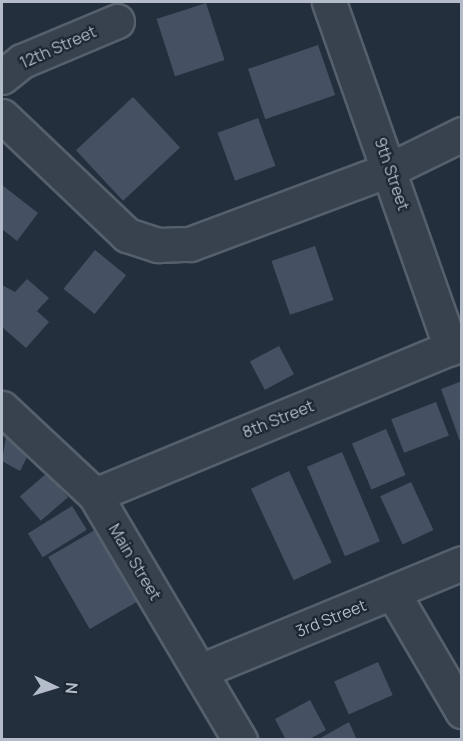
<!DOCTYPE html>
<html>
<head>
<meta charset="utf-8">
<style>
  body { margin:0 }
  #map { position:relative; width:463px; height:741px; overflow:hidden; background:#242f3e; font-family:Manrope,sans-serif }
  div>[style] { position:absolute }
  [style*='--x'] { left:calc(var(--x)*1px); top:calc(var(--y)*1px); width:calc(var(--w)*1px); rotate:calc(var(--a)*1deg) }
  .building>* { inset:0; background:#455162; transform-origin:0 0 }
  .roads { filter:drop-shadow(2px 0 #565f6c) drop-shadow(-2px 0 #565f6c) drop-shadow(0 2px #565f6c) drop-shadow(0 -2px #565f6c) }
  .minor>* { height:33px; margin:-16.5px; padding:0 16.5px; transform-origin:16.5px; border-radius:16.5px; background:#38414e }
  span { translate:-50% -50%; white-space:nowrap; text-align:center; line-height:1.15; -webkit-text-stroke:4.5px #1d2633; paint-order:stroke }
  .street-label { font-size:16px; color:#b4bcc9 }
  .frame { position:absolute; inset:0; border:3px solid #b4bcc9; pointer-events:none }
  .north { position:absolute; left:24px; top:657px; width:60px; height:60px; -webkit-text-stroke:4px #1d2633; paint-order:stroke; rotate:94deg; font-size:16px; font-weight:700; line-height:24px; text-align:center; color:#b4bcc9 }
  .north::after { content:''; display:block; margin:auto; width:21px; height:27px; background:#b4bcc9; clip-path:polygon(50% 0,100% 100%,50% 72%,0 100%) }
</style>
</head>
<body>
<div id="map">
  <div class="building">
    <div style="left:206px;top:3px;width:60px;height:52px;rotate:72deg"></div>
    <div style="left:318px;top:45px;width:53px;height:74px;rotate:71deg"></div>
    <div style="left:133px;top:97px;width:69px;height:78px;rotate:47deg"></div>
    <div style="left:258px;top:118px;width:51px;height:43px;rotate:70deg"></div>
    <div style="clip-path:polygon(2px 185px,38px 213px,17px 241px,2px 229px)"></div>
    <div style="left:315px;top:246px;width:57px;height:46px;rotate:71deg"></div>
    <div style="left:95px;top:250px;width:40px;height:50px;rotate:39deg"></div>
    <div style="clip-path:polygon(27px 279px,49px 298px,37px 311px,49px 322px,26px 348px,2px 327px,2px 285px,15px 292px)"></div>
    <div style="left:279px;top:346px;width:32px;height:33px;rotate:62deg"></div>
    <div style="clip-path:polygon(462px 381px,462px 444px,461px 444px,441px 389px)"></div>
    <div style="left:436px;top:402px;width:36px;height:48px;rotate:69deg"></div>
    <div style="left:386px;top:429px;width:50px;height:37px;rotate:67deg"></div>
    <div style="clip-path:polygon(6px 437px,30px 451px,20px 471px,2px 461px)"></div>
    <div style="left:342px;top:452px;width:97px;height:38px;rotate:67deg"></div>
    <div style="left:289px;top:471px;width:101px;height:42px;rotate:65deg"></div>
    <div style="left:47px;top:473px;width:32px;height:36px;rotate:49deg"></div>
    <div style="left:411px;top:482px;width:53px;height:34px;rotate:65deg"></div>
    <div style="left:72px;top:506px;width:28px;height:52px;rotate:58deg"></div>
    <div style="left:95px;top:530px;width:83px;height:54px;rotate:60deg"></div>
    <div style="left:378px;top:662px;width:36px;height:48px;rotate:66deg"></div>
    <div style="clip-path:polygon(310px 700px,326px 730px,308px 740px,286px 740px,275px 719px)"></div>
    <div style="clip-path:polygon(349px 722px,357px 740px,317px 740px)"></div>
  </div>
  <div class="roads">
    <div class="minor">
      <div style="--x:329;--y:2;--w:367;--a:70.6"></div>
      <div style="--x:2;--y:77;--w:26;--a:-39"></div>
      <div style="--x:22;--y:61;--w:103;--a:-22.8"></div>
      <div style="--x:2;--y:116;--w:173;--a:43.6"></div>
      <div style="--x:127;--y:235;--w:33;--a:18"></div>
      <div style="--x:158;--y:245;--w:32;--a:-2"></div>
      <div style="--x:190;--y:244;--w:215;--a:-20.5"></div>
      <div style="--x:391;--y:169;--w:79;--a:-26.2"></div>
      <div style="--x:2;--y:408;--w:127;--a:43.1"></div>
      <div style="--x:95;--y:495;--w:285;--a:59.4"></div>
      <div style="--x:95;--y:495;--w:397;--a:-22.5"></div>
      <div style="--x:393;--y:593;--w:137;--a:59.7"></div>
      <div style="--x:200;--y:671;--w:283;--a:-22.4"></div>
    </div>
  </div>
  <div class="street-label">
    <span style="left:58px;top:47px;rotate:-24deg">12th Street</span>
    <span style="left:392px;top:174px;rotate:71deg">9th Street</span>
    <span style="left:278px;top:419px;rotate:-22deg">8th Street</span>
    <span style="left:135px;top:562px;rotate:59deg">Main Street</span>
    <span style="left:331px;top:618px;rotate:-22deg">3rd Street</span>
  </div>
  <div class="frame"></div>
  <div class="north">N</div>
</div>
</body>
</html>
